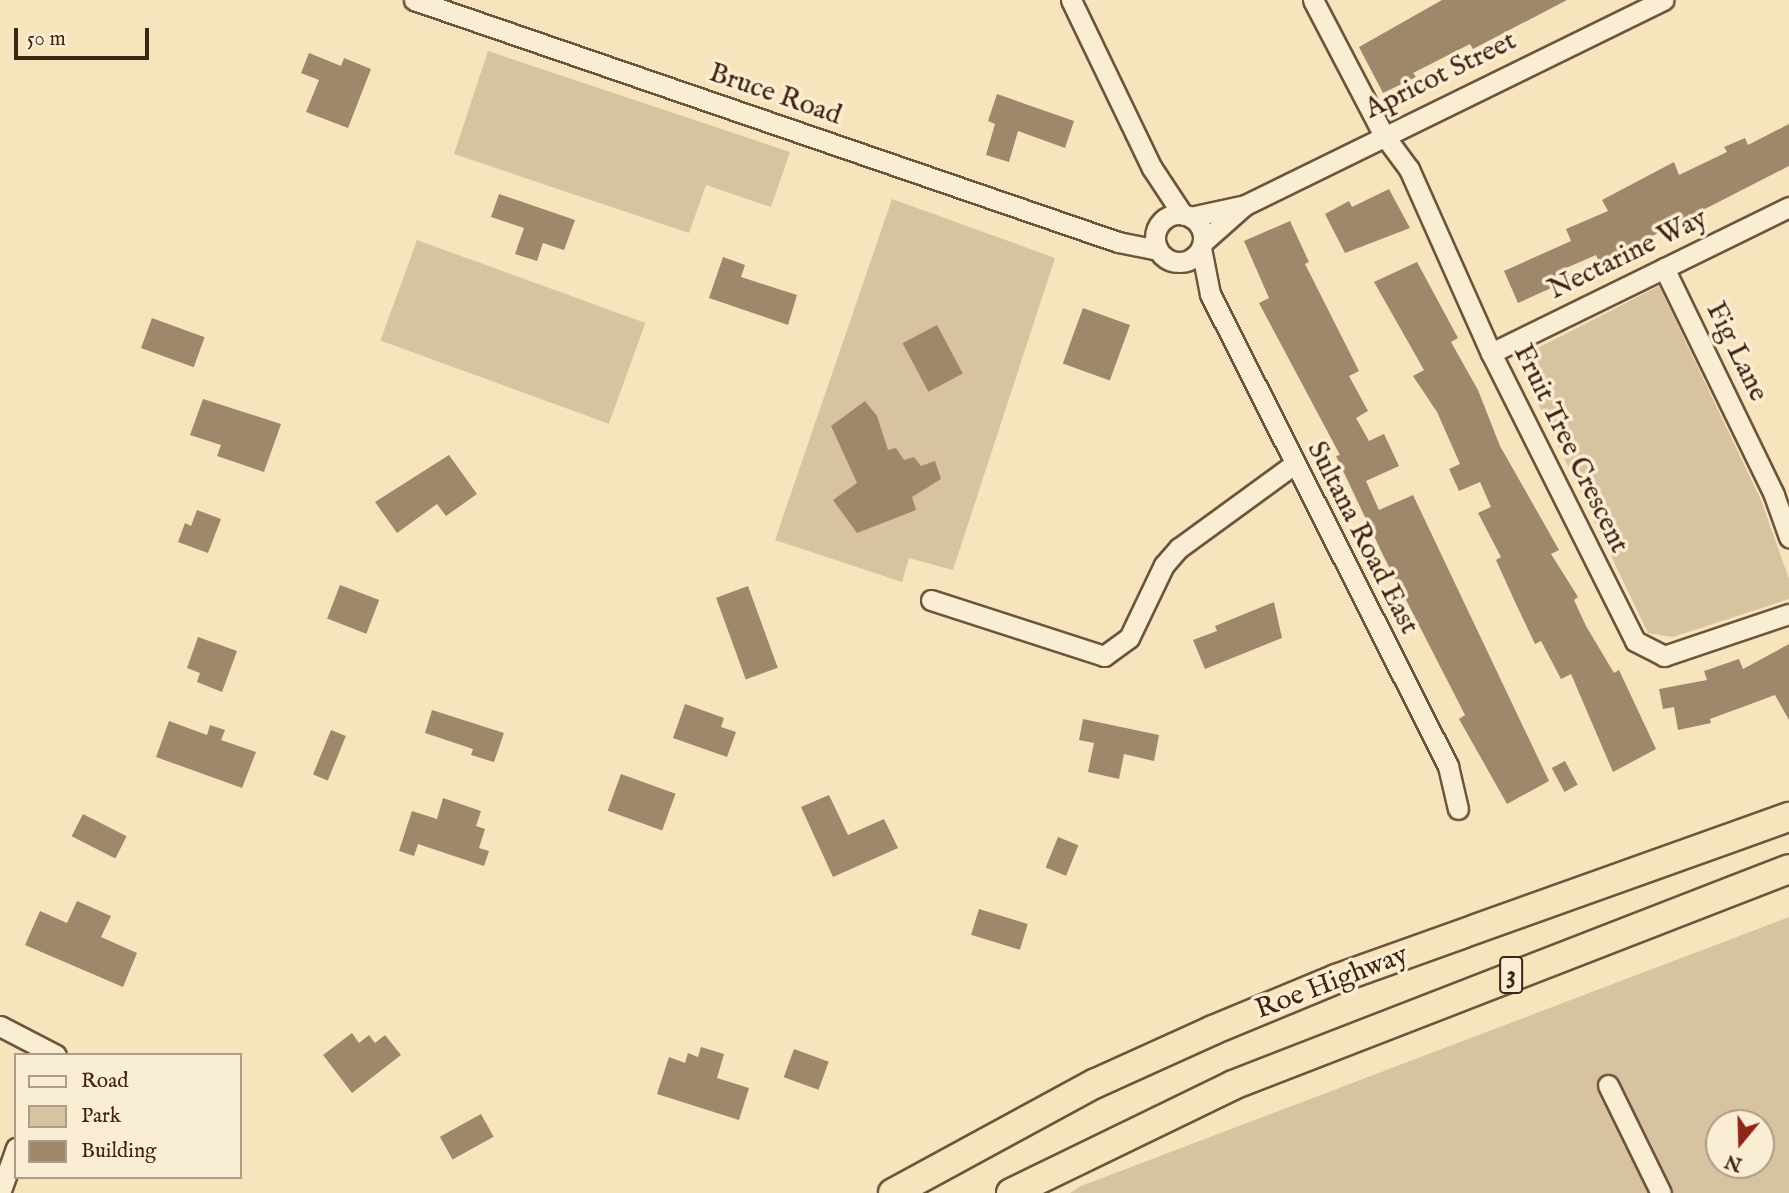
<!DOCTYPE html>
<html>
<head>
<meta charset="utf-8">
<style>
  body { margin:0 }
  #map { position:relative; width:1789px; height:1193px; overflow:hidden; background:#f6e4bc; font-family:"IM FELL English",serif }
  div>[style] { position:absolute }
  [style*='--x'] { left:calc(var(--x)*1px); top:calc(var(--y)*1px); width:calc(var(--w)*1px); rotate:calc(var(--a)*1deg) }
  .green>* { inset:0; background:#d7c39f; transform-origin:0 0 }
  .building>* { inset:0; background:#9f876b; transform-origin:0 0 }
  .roads { filter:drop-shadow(2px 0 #6e533d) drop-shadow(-2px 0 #6e533d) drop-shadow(0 2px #6e533d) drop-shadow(0 -2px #6e533d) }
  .minor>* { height:19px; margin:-9.5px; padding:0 9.5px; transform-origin:9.5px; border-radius:9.5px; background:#f9edd3 }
  .minor>.ring { margin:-9.5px; padding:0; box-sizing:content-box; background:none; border:19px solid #f9edd3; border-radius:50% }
  .highway>* { height:28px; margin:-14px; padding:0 14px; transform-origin:14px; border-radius:14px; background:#f6e4bc }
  span { translate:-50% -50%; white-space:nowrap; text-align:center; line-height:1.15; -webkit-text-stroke:7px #f9edd3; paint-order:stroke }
  .shield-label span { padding:2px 5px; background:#f9edd3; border:2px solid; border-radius:5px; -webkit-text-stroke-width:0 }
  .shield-label { font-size:26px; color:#412313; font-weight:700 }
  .street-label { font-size:28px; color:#412313 }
  .legend { position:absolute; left:14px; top:1053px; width:228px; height:126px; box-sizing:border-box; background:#f9edd3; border:2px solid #af9c86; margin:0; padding:9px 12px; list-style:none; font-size:21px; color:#412313 }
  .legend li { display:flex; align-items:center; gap:14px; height:35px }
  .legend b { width:35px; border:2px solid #af9c86 }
  .north { position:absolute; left:1705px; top:1109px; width:70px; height:70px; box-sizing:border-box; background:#f9edd3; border:2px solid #af9c86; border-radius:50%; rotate:199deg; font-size:19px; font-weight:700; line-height:28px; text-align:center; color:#412313 }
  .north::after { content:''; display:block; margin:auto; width:24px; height:32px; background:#8f2418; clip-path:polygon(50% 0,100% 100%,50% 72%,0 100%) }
  .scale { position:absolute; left:14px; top:28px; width:135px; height:32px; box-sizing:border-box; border:4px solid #412313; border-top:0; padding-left:9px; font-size:21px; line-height:24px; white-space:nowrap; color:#412313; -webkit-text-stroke:5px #f9edd3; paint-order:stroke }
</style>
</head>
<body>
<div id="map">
  <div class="green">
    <div style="clip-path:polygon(488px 51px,790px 152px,771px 207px,706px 185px,689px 233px,454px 154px)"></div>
    <div style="clip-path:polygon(892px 199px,1055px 258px,953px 570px,909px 558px,902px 582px,775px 540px)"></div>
    <div style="left:417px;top:240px;width:243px;height:107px;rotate:20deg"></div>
    <div style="clip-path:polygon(1659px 286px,1761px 500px,1789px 579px,1789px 599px,1673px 637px,1648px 633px,1520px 366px,1530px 352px)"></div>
    <div style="clip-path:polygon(evenodd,1789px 917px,1789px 1193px,1070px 1193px,1081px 1186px,1789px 917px,1719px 1123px,1761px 1123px,1761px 1165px,1719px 1165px,1719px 1123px)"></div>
  </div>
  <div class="building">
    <div style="clip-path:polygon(1442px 0,1567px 0,1473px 49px,1470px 44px,1413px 73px,1416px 77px,1383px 93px,1359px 47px)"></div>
    <div style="clip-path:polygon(309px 53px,341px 66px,344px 58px,371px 69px,348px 128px,306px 112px,319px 80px,301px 73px)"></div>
    <div style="clip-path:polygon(997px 94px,1074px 121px,1065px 148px,1018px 131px,1009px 162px,986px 155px,995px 124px,988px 121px)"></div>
    <div style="clip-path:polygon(1789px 124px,1789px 166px,1619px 253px,1599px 262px,1596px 255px,1566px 268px,1571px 279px,1518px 303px,1504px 271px,1571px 241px,1566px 229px,1608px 211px,1602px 200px,1674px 162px,1679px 175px,1727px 152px,1724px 147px,1745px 138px,1748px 145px)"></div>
    <div style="clip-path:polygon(1389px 189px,1410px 228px,1345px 253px,1325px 214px,1349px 201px,1352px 207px)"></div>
    <div style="clip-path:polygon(499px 194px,575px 220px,564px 250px,543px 243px,537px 261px,515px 254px,524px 228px,491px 217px)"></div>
    <div style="clip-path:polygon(1290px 221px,1309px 262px,1305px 264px,1359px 371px,1349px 376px,1368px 411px,1356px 418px,1369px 441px,1384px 434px,1399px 466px,1366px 481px,1379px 510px,1413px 495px,1549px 781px,1507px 804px,1459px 719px,1465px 715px,1383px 555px,1336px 456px,1340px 455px,1259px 303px,1269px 298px,1244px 241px)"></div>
    <div style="clip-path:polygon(723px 257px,745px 265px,741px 277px,797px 295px,788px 325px,709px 298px)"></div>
    <div style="clip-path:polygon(1417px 262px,1458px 338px,1451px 342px,1478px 390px,1500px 446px,1559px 550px,1551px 554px,1578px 597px,1574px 600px,1586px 626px,1614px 673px,1619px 670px,1656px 749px,1613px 772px,1571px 674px,1561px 679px,1541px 641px,1535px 644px,1516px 604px,1496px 560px,1501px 557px,1478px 513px,1491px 507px,1480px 482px,1459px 491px,1449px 469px,1460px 464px,1437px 412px,1413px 376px,1424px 370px,1374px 282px)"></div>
    <div style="left:1083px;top:308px;width:50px;height:59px;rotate:20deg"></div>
    <div style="left:152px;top:318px;width:56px;height:32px;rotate:20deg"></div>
    <div style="left:937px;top:325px;width:55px;height:39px;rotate:62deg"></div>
    <div style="clip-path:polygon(203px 399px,281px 424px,264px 472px,217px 456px,221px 445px,190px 435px)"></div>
    <div style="clip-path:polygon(865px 401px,877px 416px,888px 450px,896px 448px,904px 460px,914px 457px,921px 466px,935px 461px,941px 479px,912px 497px,916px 510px,857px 533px,833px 500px,857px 483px,831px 426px)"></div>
    <div style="clip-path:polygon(449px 455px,477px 494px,446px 516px,437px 504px,397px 533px,375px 502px)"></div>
    <div style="clip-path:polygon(197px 510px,221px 519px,208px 553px,178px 542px,185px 523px,191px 526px)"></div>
    <div style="left:340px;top:585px;width:42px;height:36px;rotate:21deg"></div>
    <div style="left:748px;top:586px;width:87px;height:34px;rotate:70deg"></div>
    <div style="clip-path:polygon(1274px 602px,1282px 638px,1205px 669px,1193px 640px,1217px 631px,1215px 626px)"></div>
    <div style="clip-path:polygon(198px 637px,237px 651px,222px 692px,197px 682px,200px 673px,187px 668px)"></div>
    <div style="clip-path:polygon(1789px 644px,1789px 720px,1775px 695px,1710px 719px,1711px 723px,1678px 730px,1674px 707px,1663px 709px,1659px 689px,1707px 680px,1704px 671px,1739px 659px,1743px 669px)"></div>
    <div style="clip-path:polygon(685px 704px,724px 718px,721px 727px,736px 732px,727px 757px,673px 738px)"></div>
    <div style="clip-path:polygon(432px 710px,504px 733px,494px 762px,471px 755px,473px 749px,425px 733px)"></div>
    <div style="clip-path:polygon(1083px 719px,1159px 735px,1154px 761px,1124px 754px,1119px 779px,1088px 772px,1094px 743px,1079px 740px)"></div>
    <div style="clip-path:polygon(169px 721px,207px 735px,210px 725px,225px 730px,221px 740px,256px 752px,242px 788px,156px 757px)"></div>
    <div style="left:331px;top:730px;width:16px;height:48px;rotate:22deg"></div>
    <div style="left:1565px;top:761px;width:27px;height:15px;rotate:62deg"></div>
    <div style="left:621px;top:774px;width:58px;height:39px;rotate:20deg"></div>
    <div style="clip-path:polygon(829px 795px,848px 835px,884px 819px,898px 848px,833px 877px,801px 807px)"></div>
    <div style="clip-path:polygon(443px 798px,481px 811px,476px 826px,485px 829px,479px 848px,489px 851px,484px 866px,418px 844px,414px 856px,399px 851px,412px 811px,437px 819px)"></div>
    <div style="left:83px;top:814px;width:49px;height:25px;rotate:27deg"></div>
    <div style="left:1058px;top:837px;width:22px;height:33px;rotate:22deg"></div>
    <div style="clip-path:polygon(77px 901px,111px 916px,101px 937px,137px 953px,123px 987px,25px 945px,40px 911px,67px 923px)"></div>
    <div style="left:979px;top:909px;width:51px;height:27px;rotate:17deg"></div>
    <div style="clip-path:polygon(352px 1033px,359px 1043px,369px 1035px,375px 1043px,385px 1035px,401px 1055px,352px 1093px,323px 1055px)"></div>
    <div style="clip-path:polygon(701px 1047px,724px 1054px,717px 1078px,749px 1088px,739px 1120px,657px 1094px,669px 1057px,685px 1063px,688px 1053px,698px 1057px)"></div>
    <div style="left:794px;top:1049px;width:37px;height:30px;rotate:20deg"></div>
    <div style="left:481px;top:1114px;width:26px;height:47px;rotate:61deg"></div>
  </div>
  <div class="roads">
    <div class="minor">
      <div style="--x:414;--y:0;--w:744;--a:18.97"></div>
      <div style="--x:1118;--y:242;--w:41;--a:11.3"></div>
      <div style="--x:1071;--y:0;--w:187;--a:64.3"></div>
      <div style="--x:1152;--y:168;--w:56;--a:56.6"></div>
      <div style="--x:1313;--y:0;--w:151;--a:62.4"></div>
      <div style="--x:1383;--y:134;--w:44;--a:53.4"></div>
      <div style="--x:1409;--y:169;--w:201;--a:66"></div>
      <div style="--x:1491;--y:353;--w:322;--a:63.4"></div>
      <div style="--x:1635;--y:641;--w:33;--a:27"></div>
      <div style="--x:1664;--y:656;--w:132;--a:-18.6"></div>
      <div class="ring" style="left:1155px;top:214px;width:29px;height:29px"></div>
      <div style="--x:1190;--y:217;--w:52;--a:-12.2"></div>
      <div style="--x:1203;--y:242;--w:56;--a:-41.4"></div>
      <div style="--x:1245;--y:205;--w:466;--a:-26.1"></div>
      <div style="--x:1201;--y:248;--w:47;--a:78.9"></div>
      <div style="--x:1210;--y:294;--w:529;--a:63.24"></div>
      <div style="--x:1448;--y:766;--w:44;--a:76.9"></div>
      <div style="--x:1664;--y:268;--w:252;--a:64.1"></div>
      <div style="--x:1774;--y:495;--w:45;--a:70.3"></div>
      <div style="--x:1491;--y:353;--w:332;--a:-26.1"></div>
      <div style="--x:931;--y:600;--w:182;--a:17.9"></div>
      <div style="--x:1104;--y:656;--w:31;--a:-36"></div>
      <div style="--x:1129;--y:638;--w:81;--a:-64.4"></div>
      <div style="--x:1164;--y:565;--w:23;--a:-49"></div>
      <div style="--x:1179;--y:548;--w:141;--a:-36.1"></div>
      <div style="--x:0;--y:1026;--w:63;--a:27.4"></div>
      <div style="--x:1608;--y:1085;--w:120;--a:63.9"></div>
      <div style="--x:0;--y:1193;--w:48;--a:-70.4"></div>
    </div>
    <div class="highway">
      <div style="--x:893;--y:1193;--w:229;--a:-28.5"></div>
      <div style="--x:1094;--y:1084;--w:131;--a:-24.4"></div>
      <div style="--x:1213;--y:1030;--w:133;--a:-22.5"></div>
      <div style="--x:1336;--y:979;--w:481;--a:-19.7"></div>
      <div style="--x:1011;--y:1193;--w:247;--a:-25.9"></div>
      <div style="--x:1233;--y:1085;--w:596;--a:-21.23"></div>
    </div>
  </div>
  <div class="shield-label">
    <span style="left:1511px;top:975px">3</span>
  </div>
  <div class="street-label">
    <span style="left:1441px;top:76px;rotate:-26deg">Apricot Street</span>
    <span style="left:775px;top:95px;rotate:19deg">Bruce Road</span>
    <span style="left:1628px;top:255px;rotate:-26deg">Nectarine Way</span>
    <span style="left:1736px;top:352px;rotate:64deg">Fig Lane</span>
    <span style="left:1570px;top:449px;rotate:64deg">Fruit Tree Crescent</span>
    <span style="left:1362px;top:538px;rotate:63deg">Sultana Road East</span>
    <span style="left:1332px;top:983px;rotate:-21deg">Roe Highway</span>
  </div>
  <ul class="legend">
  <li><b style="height:9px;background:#f9edd3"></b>Road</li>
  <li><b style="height:19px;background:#d7c39f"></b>Park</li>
  <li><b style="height:19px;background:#9f876b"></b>Building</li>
  </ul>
  <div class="north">N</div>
  <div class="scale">50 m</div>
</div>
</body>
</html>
